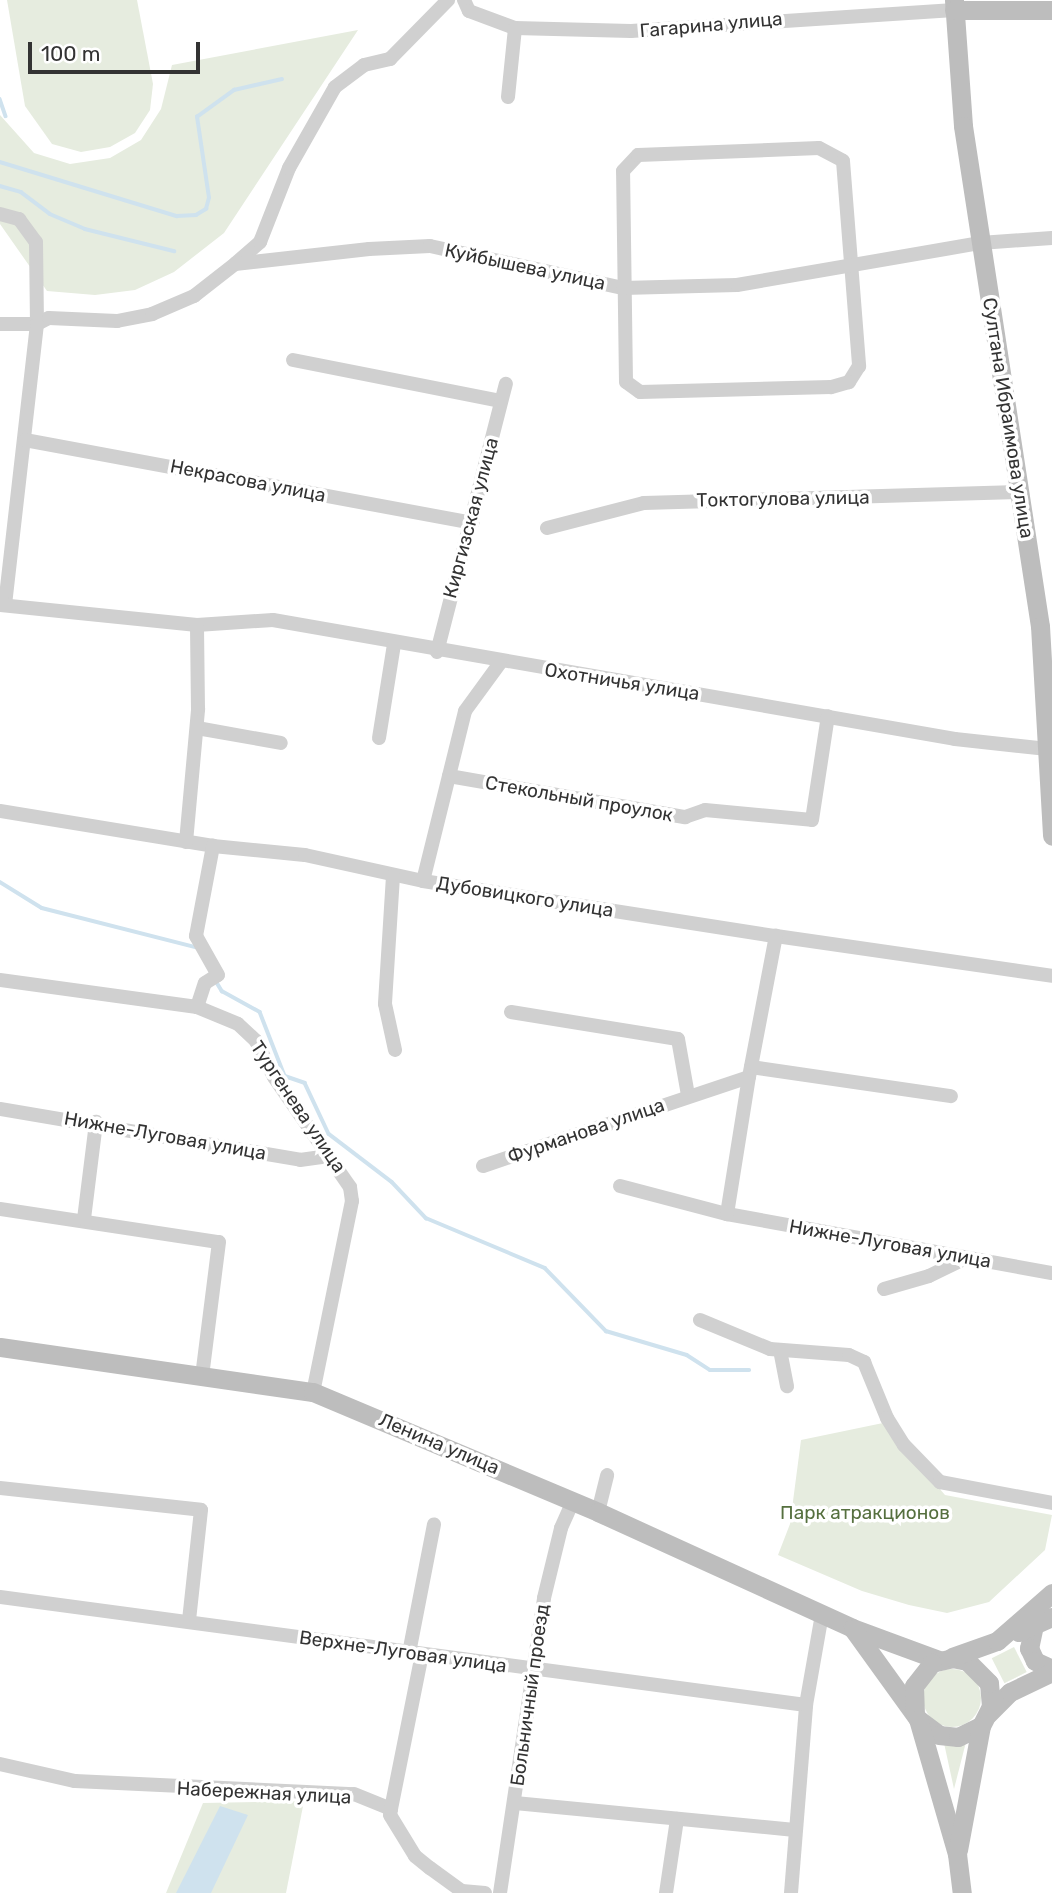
<!DOCTYPE html>
<html>
<head>
<meta charset="utf-8">
<style>
  body { margin:0 }
  #map { position:relative; width:1052px; height:1893px; overflow:hidden; background:#fff; font-family:Rubik,sans-serif }
  div>[style] { position:absolute }
  [style*='--x'] { left:calc(var(--x)*1px); top:calc(var(--y)*1px); width:calc(var(--w)*1px); rotate:calc(var(--a)*1deg) }
  .green>* { inset:0; background:#e6ecdf; transform-origin:0 0 }
  .round { border-radius:50% }
  .water>* { inset:0; background:#cfe2ee }
  .stream>* { height:3.5px; margin:-1.75px; padding:0 1.75px; transform-origin:1.75px; border-radius:1.75px; background:#cfe2ee }
  .minor>* { height:14px; margin:-7px; padding:0 7px; transform-origin:7px; border-radius:7px; background:#d0d0d0 }
  .secondary>* { height:19px; margin:-9.5px; padding:0 9.5px; transform-origin:9.5px; border-radius:9.5px; background:#bdbdbd }
  span { translate:-50% -50%; white-space:nowrap; text-align:center; line-height:1.15; -webkit-text-stroke:7px #fff; paint-order:stroke }
  .street-label { font-size:19px; color:#333 }
  .park-label { font-size:19px; color:#56703f }
  .scale { position:absolute; left:28px; top:42px; width:172px; height:32px; box-sizing:border-box; border:4px solid #333; border-top:0; padding-left:9px; font-size:21px; line-height:24px; white-space:nowrap; color:#333; -webkit-text-stroke:5px #fff; paint-order:stroke }
</style>
</head>
<body>
<div id="map">
  <div class="green">
    <div style="clip-path:polygon(7px 0,137px 0,153px 84px,150px 110px,135px 133px,110px 147px,81px 152px,52px 144px,25px 106px)"></div>
    <div style="clip-path:polygon(358px 30px,224px 233px,174px 272px,135px 290px,95px 295px,47px 291px,0 224px,0 115px,34px 153px,70px 164px,110px 158px,141px 140px,161px 109px,172px 65px)"></div>
    <div style="clip-path:polygon(883px 1423px,945px 1495px,1052px 1515px,1045px 1550px,989px 1602px,947px 1613px,909px 1605px,862px 1591px,778px 1555px,790px 1524px,801px 1440px)"></div>
    <div style="left:1014px;top:1647px;width:28px;height:25px;rotate:63deg"></div>
    <div class="round" style="left:923px;top:1669px;width:58px;height:58px"></div>
    <div style="clip-path:polygon(966px 1742px,954px 1789px,944px 1743px)"></div>
    <div style="clip-path:polygon(304px 1801px,286px 1893px,166px 1893px,203px 1803px)"></div>
  </div>
  <div class="water">
    <div style="clip-path:polygon(220px 1806px,248px 1815px,211px 1893px,176px 1893px)"></div>
  </div>
  <div class="stream">
    <div style="--x:0;--y:99;--w:18;--a:71"></div>
    <div style="--x:0;--y:162;--w:185;--a:17"></div>
    <div style="--x:177;--y:216;--w:19;--a:-3"></div>
    <div style="--x:196;--y:215;--w:12;--a:-31"></div>
    <div style="--x:206;--y:209;--w:11;--a:-75"></div>
    <div style="--x:209;--y:198;--w:82;--a:-98.4"></div>
    <div style="--x:197;--y:117;--w:46;--a:-36.1"></div>
    <div style="--x:234;--y:90;--w:49;--a:-12.9"></div>
    <div style="--x:0;--y:186;--w:22;--a:16"></div>
    <div style="--x:21;--y:192;--w:36;--a:37"></div>
    <div style="--x:50;--y:214;--w:38;--a:23"></div>
    <div style="--x:85;--y:229;--w:92;--a:13.9"></div>
    <div style="--x:0;--y:882;--w:49;--a:31.8"></div>
    <div style="--x:42;--y:908;--w:158;--a:14.3"></div>
    <div style="--x:216;--y:981;--w:12;--a:59"></div>
    <div style="--x:222;--y:991;--w:43;--a:28.9"></div>
    <div style="--x:260;--y:1012;--w:69;--a:68.7"></div>
    <div style="--x:285;--y:1076;--w:21;--a:19"></div>
    <div style="--x:305;--y:1083;--w:56;--a:64.8"></div>
    <div style="--x:329;--y:1134;--w:79;--a:37.3"></div>
    <div style="--x:392;--y:1182;--w:50;--a:46.6"></div>
    <div style="--x:426;--y:1218;--w:129;--a:22.8"></div>
    <div style="--x:545;--y:1268;--w:88;--a:45.9"></div>
    <div style="--x:606;--y:1331;--w:84;--a:16.5"></div>
    <div style="--x:687;--y:1355;--w:27;--a:33"></div>
    <div style="--x:710;--y:1370;--w:39;--a:0"></div>
  </div>
  <div class="minor">
    <div style="--x:464;--y:0;--w:12;--a:66"></div>
    <div style="--x:469;--y:11;--w:49;--a:20.3"></div>
    <div style="--x:515;--y:28;--w:116;--a:1.5"></div>
    <div style="--x:631;--y:31;--w:324;--a:-3.7"></div>
    <div style="--x:508;--y:97;--w:69;--a:-84.2"></div>
    <div style="--x:819;--y:148;--w:27;--a:28"></div>
    <div style="--x:843;--y:161;--w:206;--a:85.5"></div>
    <div style="--x:859;--y:366;--w:19;--a:122"></div>
    <div style="--x:849;--y:382;--w:19;--a:164"></div>
    <div style="--x:831;--y:387;--w:191;--a:178.5"></div>
    <div style="--x:640;--y:392;--w:17;--a:-144"></div>
    <div style="--x:626;--y:382;--w:211;--a:-90.8"></div>
    <div style="--x:623;--y:171;--w:22;--a:-47"></div>
    <div style="--x:638;--y:155;--w:181;--a:-2.2"></div>
    <div style="--x:0;--y:214;--w:20;--a:15"></div>
    <div style="--x:19;--y:219;--w:29;--a:54"></div>
    <div style="--x:36;--y:242;--w:82;--a:89.3"></div>
    <div style="--x:37;--y:324;--w:281;--a:96.5"></div>
    <div style="--x:5;--y:603;--w:5;--a:180"></div>
    <div style="--x:236;--y:263;--w:32;--a:-41"></div>
    <div style="--x:260;--y:242;--w:79;--a:-68.6"></div>
    <div style="--x:289;--y:168;--w:93;--a:-60.4"></div>
    <div style="--x:335;--y:87;--w:36;--a:-37"></div>
    <div style="--x:364;--y:65;--w:27;--a:-13"></div>
    <div style="--x:390;--y:59;--w:83;--a:-45.5"></div>
    <div style="--x:0;--y:324;--w:37;--a:0"></div>
    <div style="--x:37;--y:324;--w:13;--a:-27"></div>
    <div style="--x:49;--y:318;--w:68;--a:2.5"></div>
    <div style="--x:117;--y:321;--w:36;--a:-11"></div>
    <div style="--x:152;--y:314;--w:46;--a:-23.2"></div>
    <div style="--x:194;--y:296;--w:52;--a:-38"></div>
    <div style="--x:235;--y:264;--w:135;--a:-6.4"></div>
    <div style="--x:369;--y:249;--w:61;--a:-2.8"></div>
    <div style="--x:430;--y:246;--w:198;--a:12.3"></div>
    <div style="--x:623;--y:288;--w:114;--a:-1.5"></div>
    <div style="--x:737;--y:285;--w:247;--a:-9.8"></div>
    <div style="--x:980;--y:243;--w:72;--a:-4"></div>
    <div style="--x:293;--y:360;--w:211;--a:11.2"></div>
    <div style="--x:25;--y:440;--w:455;--a:10.5"></div>
    <div style="--x:547;--y:528;--w:100;--a:-14.5"></div>
    <div style="--x:644;--y:503;--w:377;--a:-1.7"></div>
    <div style="--x:0;--y:605;--w:198;--a:5.8"></div>
    <div style="--x:197;--y:625;--w:76;--a:-3.8"></div>
    <div style="--x:273;--y:620;--w:692;--a:9.9"></div>
    <div style="--x:955;--y:739;--w:93;--a:6.2"></div>
    <div style="--x:437;--y:652;--w:277;--a:-75.6"></div>
    <div style="--x:197;--y:728;--w:85;--a:10.1"></div>
    <div style="--x:379;--y:738;--w:95;--a:-80.9"></div>
    <div style="--x:449;--y:776;--w:240;--a:9.9"></div>
    <div style="--x:685;--y:817;--w:21;--a:-19"></div>
    <div style="--x:705;--y:810;--w:107;--a:5.3"></div>
    <div style="--x:812;--y:820;--w:105;--a:-81.3"></div>
    <div style="--x:0;--y:811;--w:216;--a:9.3"></div>
    <div style="--x:213;--y:846;--w:92;--a:5.6"></div>
    <div style="--x:305;--y:855;--w:121;--a:12.4"></div>
    <div style="--x:423;--y:881;--w:357;--a:8.9"></div>
    <div style="--x:776;--y:936;--w:279;--a:8.2"></div>
    <div style="--x:186;--y:842;--w:134;--a:-84.8"></div>
    <div style="--x:198;--y:709;--w:84;--a:-90.7"></div>
    <div style="--x:393;--y:876;--w:128;--a:93.6"></div>
    <div style="--x:385;--y:1004;--w:47;--a:77.7"></div>
    <div style="--x:423;--y:881;--w:175;--a:-76.1"></div>
    <div style="--x:465;--y:711;--w:59;--a:-53.9"></div>
    <div style="--x:0;--y:980;--w:199;--a:7.8"></div>
    <div style="--x:197;--y:1007;--w:44;--a:22.5"></div>
    <div style="--x:238;--y:1024;--w:25;--a:43"></div>
    <div style="--x:256;--y:1041;--w:40;--a:63.4"></div>
    <div style="--x:274;--y:1077;--w:134;--a:55.4"></div>
    <div style="--x:350;--y:1187;--w:14;--a:82"></div>
    <div style="--x:352;--y:1201;--w:195;--a:101.5"></div>
    <div style="--x:197;--y:1007;--w:25;--a:-72"></div>
    <div style="--x:205;--y:983;--w:15;--a:-32"></div>
    <div style="--x:218;--y:975;--w:45;--a:-119.4"></div>
    <div style="--x:196;--y:936;--w:92;--a:-79.3"></div>
    <div style="--x:511;--y:1012;--w:169;--a:9.2"></div>
    <div style="--x:678;--y:1039;--w:57;--a:79.9"></div>
    <div style="--x:751;--y:1067;--w:202;--a:8.3"></div>
    <div style="--x:0;--y:1109;--w:304;--a:9.6"></div>
    <div style="--x:300;--y:1160;--w:29;--a:-8"></div>
    <div style="--x:483;--y:1166;--w:280;--a:-18.5"></div>
    <div style="--x:749;--y:1077;--w:144;--a:-79.2"></div>
    <div style="--x:620;--y:1186;--w:111;--a:14.7"></div>
    <div style="--x:727;--y:1214;--w:330;--a:10.3"></div>
    <div style="--x:0;--y:1209;--w:221;--a:8.6"></div>
    <div style="--x:219;--y:1242;--w:135;--a:97.2"></div>
    <div style="--x:727;--y:1214;--w:139;--a:-80.9"></div>
    <div style="--x:84;--y:1219;--w:98;--a:-82.9"></div>
    <div style="--x:884;--y:1289;--w:47;--a:-16.1"></div>
    <div style="--x:929;--y:1276;--w:39;--a:-26"></div>
    <div style="--x:700;--y:1320;--w:76;--a:22.5"></div>
    <div style="--x:770;--y:1349;--w:79;--a:4.3"></div>
    <div style="--x:849;--y:1355;--w:17;--a:25"></div>
    <div style="--x:864;--y:1362;--w:61;--a:67.7"></div>
    <div style="--x:887;--y:1418;--w:32;--a:58"></div>
    <div style="--x:904;--y:1445;--w:52;--a:45.8"></div>
    <div style="--x:940;--y:1482;--w:114;--a:10.6"></div>
    <div style="--x:780;--y:1350;--w:37;--a:79"></div>
    <div style="--x:0;--y:1488;--w:202;--a:6.2"></div>
    <div style="--x:201;--y:1510;--w:111;--a:96.2"></div>
    <div style="--x:598;--y:1512;--w:38;--a:-76"></div>
    <div style="--x:0;--y:1597;--w:813;--a:7.63"></div>
    <div style="--x:409;--y:1653;--w:131;--a:-79"></div>
    <div style="--x:0;--y:1764;--w:77;--a:12.8"></div>
    <div style="--x:75;--y:1781;--w:279;--a:2.7"></div>
    <div style="--x:354;--y:1794;--w:40;--a:22"></div>
    <div style="--x:391;--y:1809;--w:6;--a:99"></div>
    <div style="--x:390;--y:1815;--w:48;--a:58.6"></div>
    <div style="--x:415;--y:1856;--w:19;--a:39"></div>
    <div style="--x:430;--y:1868;--w:39;--a:36"></div>
    <div style="--x:462;--y:1891;--w:23;--a:5"></div>
    <div style="--x:515;--y:1803;--w:281;--a:5.5"></div>
    <div style="--x:391;--y:1809;--w:158;--a:-78.7"></div>
    <div style="--x:500;--y:1893;--w:298;--a:-81.5"></div>
    <div style="--x:544;--y:1598;--w:72;--a:-76.3"></div>
    <div style="--x:561;--y:1528;--w:30;--a:-66"></div>
    <div style="--x:666;--y:1893;--w:75;--a:-81.5"></div>
    <div style="--x:791;--y:1893;--w:189;--a:-85.4"></div>
    <div style="--x:806;--y:1705;--w:92;--a:-80"></div>
  </div>
  <div class="secondary">
    <div style="--x:954;--y:0;--w:126;--a:85.9"></div>
    <div style="--x:963;--y:126;--w:506;--a:81.25"></div>
    <div style="--x:1040;--y:626;--w:210;--a:86.7"></div>
    <div style="--x:954;--y:10;--w:98;--a:0"></div>
    <div style="--x:0;--y:1347;--w:316;--a:8.2"></div>
    <div style="--x:313;--y:1392;--w:309;--a:22.8"></div>
    <div style="--x:598;--y:1512;--w:279;--a:24.5"></div>
    <div style="--x:852;--y:1628;--w:93;--a:20.2"></div>
    <div style="--x:1034;--y:1625;--w:24;--a:102"></div>
    <div style="--x:1029;--y:1648;--w:14;--a:65"></div>
    <div style="--x:1035;--y:1661;--w:19;--a:25"></div>
    <div style="--x:853;--y:1629;--w:111;--a:54.2"></div>
    <div style="--x:918;--y:1719;--w:26;--a:37"></div>
    <div style="--x:939;--y:1735;--w:19;--a:6"></div>
    <div style="--x:958;--y:1737;--w:25;--a:-26"></div>
    <div style="--x:981;--y:1726;--w:22;--a:-63"></div>
    <div style="--x:991;--y:1706;--w:23;--a:-95"></div>
    <div style="--x:989;--y:1683;--w:31;--a:-135"></div>
    <div style="--x:967;--y:1661;--w:14;--a:-168"></div>
    <div style="--x:953;--y:1658;--w:22;--a:167"></div>
    <div style="--x:932;--y:1663;--w:29;--a:128"></div>
    <div style="--x:914;--y:1686;--w:28;--a:88"></div>
    <div style="--x:1018;--y:1632;--w:37;--a:-24"></div>
    <div style="--x:952;--y:1657;--w:48;--a:-19.6"></div>
    <div style="--x:997;--y:1641;--w:73;--a:-41.1"></div>
    <div style="--x:988;--y:1714;--w:31;--a:-45"></div>
    <div style="--x:1010;--y:1692;--w:47;--a:-25.5"></div>
    <div style="--x:918;--y:1719;--w:141;--a:73.9"></div>
    <div style="--x:957;--y:1854;--w:39;--a:83"></div>
    <div style="--x:958;--y:1850;--w:126;--a:-79.5"></div>
  </div>
  <div class="street-label">
    <span style="left:711px;top:25px;rotate:-5deg">Гагарина улица</span>
    <span style="left:525px;top:267px;rotate:12deg">Куйбышева улица</span>
    <span style="left:1008px;top:418px;rotate:81deg">Султана Ибраимова улица</span>
    <span style="left:248px;top:481px;rotate:11deg">Некрасова улица</span>
    <span style="left:783px;top:499px;rotate:-1deg">Токтогулова улица</span>
    <span style="left:471px;top:518px;rotate:-75deg">Киргизская улица</span>
    <span style="left:622px;top:682px;rotate:9deg">Охотничья улица</span>
    <span style="left:579px;top:799px;rotate:10deg">Стекольный проулок</span>
    <span style="left:525px;top:897px;rotate:9deg">Дубовицкого улица</span>
    <span style="left:298px;top:1107px;rotate:56deg">Тургенева улица</span>
    <span style="left:586px;top:1131px;rotate:-19deg">Фурманова улица</span>
    <span style="left:165px;top:1136px;rotate:10deg">Нижне-Луговая улица</span>
    <span style="left:890px;top:1244px;rotate:10deg">Нижне-Луговая улица</span>
    <span style="left:439px;top:1444px;rotate:23deg">Ленина улица</span>
    <span style="left:403px;top:1652px;rotate:8deg">Верхне-Луговая улица</span>
    <span style="left:530px;top:1695px;rotate:-82deg">Больничный проезд</span>
    <span style="left:264px;top:1793px;rotate:3deg">Набережная улица</span>
  </div>
  <div class="park-label">
    <span style="left:865px;top:1513px">Парк атракционов</span>
  </div>
  <div class="scale">100 m</div>
</div>
</body>
</html>
